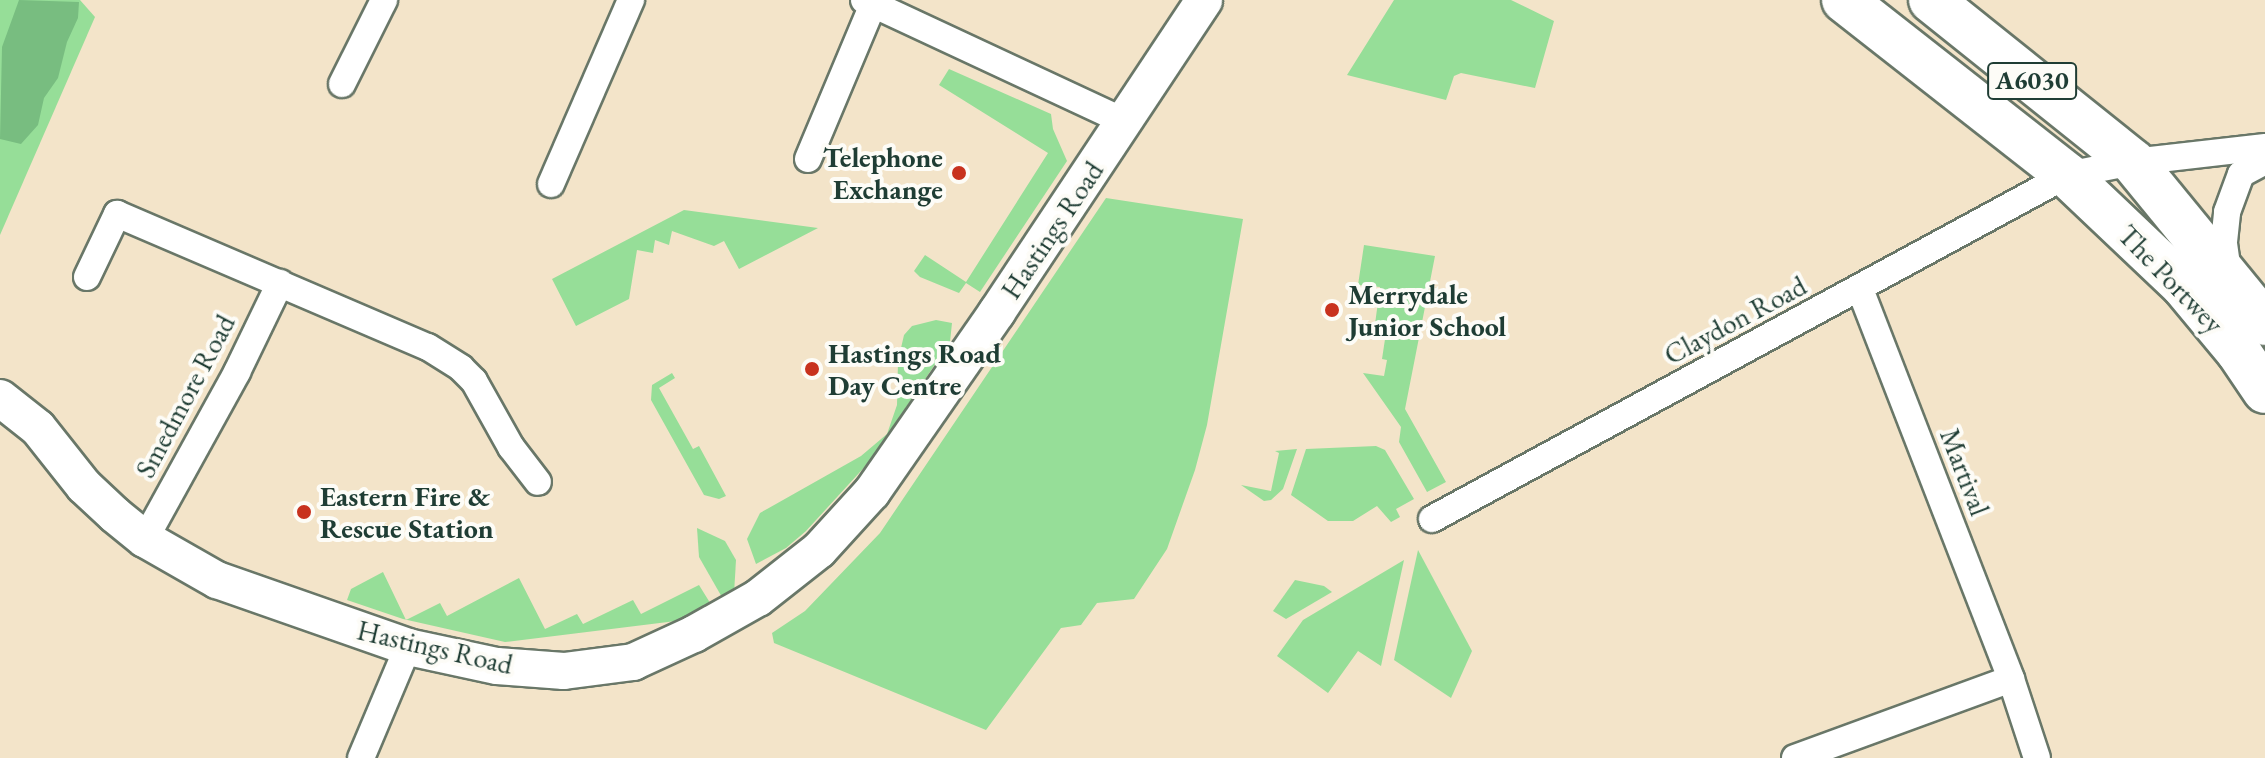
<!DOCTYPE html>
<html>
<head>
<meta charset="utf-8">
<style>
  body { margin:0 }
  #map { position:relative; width:2265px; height:758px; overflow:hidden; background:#f3e4c9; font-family:"EB Garamond",serif }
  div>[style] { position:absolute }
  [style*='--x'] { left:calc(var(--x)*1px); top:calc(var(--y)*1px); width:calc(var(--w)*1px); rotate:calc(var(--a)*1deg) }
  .green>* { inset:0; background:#96de98 }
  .forest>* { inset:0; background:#78bd80 }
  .roads { filter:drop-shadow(2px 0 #697768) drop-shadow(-2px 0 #697768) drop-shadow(0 2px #697768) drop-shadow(0 -2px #697768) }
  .street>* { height:26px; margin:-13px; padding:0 13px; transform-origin:13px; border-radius:13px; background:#fff }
  .secondary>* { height:36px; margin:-18px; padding:0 18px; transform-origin:18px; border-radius:18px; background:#fff }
  .highway>* { height:44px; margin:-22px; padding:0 22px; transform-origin:22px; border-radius:22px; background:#fff }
  .dots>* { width:22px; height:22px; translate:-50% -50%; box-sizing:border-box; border:4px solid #fdfcf7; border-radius:50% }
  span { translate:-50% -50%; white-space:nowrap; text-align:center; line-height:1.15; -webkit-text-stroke:8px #fdfcf7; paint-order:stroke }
  .shield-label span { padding:2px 6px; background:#fdfcf7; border:2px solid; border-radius:6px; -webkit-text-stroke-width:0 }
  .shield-label { font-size:26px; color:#1f3d34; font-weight:700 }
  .poi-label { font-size:28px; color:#1f3d34; font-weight:700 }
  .right { translate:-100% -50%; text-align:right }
  .left { translate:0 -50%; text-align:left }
  .street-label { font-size:28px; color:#1f3d34 }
</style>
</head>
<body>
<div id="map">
  <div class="green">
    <div style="clip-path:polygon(0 0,80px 0,95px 17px,0 235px)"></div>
    <div style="clip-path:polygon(1394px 0,1511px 0,1554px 21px,1535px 88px,1461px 73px,1454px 76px,1446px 100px,1347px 75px)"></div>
    <div style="clip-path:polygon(949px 69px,1051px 114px,1053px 129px,1067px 161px,980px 292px,966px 283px,959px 293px,920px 277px,914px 271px,925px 255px,966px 282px,1048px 153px,939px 85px)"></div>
    <div style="clip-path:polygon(1106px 198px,1243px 219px,1207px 425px,1195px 470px,1167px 549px,1134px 599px,1097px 603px,1081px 625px,1061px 628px,986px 730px,774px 643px,772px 633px,805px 611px,880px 533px)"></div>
    <div style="clip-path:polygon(684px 210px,818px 228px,739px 269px,724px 241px,714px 246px,672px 231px,669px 245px,655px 240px,653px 253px,637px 250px,629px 299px,576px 326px,552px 279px)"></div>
    <div style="clip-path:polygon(1364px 245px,1435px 256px,1405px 409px,1446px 482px,1427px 492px,1399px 442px,1401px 427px,1363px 373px,1384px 376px,1387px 360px,1382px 359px,1387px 326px,1375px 324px,1380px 287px,1358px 285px)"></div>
    <div style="clip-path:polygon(936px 320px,952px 323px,950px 342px,870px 461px,806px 531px,786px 548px,756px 564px,747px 539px,760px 513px,861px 456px,887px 434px,897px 405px,898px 361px,904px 335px,912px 326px)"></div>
    <div style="clip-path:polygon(672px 373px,675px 378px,659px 388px,693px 449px,699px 446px,726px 496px,719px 499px,704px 495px,651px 400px,652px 385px)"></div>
    <div style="clip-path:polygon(1376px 446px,1385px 450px,1414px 499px,1396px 509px,1400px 517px,1391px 522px,1377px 506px,1353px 521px,1328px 521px,1291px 495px,1306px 449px)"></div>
    <div style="clip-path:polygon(1297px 449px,1283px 489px,1271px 500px,1264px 501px,1241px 485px,1271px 491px,1279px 453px,1275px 451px)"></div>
    <div style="clip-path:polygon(697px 528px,725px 541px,736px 560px,734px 594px,723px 599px,699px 557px)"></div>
    <div style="clip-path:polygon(1418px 550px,1472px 651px,1451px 698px,1394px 660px)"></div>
    <div style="clip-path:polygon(1404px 560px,1381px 666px,1358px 651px,1328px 693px,1277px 656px,1303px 620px)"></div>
    <div style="clip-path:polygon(383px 572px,406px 620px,440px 603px,447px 616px,519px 578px,545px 629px,577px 614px,583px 624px,633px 600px,641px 614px,699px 585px,712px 606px,676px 621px,505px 642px,403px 619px,347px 600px,351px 589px)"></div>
    <div style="clip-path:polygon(1295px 580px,1324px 586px,1332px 592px,1286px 619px,1273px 611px)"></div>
  </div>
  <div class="forest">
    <div style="clip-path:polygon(19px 0,79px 2px,78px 18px,67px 42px,58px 78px,44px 98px,38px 125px,21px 144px,0 139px,2px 47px)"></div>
  </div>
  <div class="roads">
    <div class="street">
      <div style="--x:864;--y:0;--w:287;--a:25"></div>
      <div style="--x:342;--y:84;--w:94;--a:-63.4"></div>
      <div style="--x:808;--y:159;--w:168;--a:-67.2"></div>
      <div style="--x:551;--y:184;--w:201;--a:-66.5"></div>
      <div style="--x:2228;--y:272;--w:30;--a:-98"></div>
      <div style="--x:2224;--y:242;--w:30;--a:-84"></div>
      <div style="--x:2227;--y:212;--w:40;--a:-69.8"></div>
      <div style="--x:2241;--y:174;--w:27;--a:-28"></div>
      <div style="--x:87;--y:277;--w:70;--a:-64.5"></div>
      <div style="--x:117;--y:214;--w:338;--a:23.2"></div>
      <div style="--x:428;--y:347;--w:39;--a:32"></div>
      <div style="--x:461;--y:368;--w:18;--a:45"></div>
      <div style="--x:474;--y:381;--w:76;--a:60.7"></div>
      <div style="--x:511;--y:447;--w:44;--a:52.4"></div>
      <div style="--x:1860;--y:289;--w:418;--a:68.8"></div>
      <div style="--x:2011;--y:679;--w:83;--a:71.8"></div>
      <div style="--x:1432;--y:519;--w:722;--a:-28.45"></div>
      <div style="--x:2067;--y:175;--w:67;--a:-11.1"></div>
      <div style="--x:2133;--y:162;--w:133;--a:-6.5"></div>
      <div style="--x:145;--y:539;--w:191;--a:-61.1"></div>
      <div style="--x:237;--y:372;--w:99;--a:-64.2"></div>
      <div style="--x:361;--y:758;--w:121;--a:-67.1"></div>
      <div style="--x:1795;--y:758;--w:230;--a:-20.1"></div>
    </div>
    <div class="secondary">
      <div style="--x:0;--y:398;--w:48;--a:38.3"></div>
      <div style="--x:38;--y:428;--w:74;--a:51.6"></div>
      <div style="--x:84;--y:486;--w:42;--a:43.1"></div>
      <div style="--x:115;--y:515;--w:38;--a:39"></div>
      <div style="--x:145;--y:539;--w:83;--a:29.7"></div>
      <div style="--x:217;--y:580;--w:202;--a:19.3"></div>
      <div style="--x:408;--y:647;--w:91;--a:12.1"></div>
      <div style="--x:497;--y:666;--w:67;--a:4.3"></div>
      <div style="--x:564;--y:671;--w:70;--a:-7.4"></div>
      <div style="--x:633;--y:662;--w:67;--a:-24.7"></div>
      <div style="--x:694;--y:634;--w:73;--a:-29.4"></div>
      <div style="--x:758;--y:598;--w:78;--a:-38.2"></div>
      <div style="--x:819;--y:550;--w:79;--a:-47.6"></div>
      <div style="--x:872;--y:492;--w:219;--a:-55.2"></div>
      <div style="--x:997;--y:312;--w:374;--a:-56.4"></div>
    </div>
    <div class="highway">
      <div style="--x:1844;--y:0;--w:283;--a:38.1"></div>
      <div style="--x:2067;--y:175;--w:160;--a:43.5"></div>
      <div style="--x:2183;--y:285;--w:86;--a:50.2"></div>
      <div style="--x:2238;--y:351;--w:48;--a:56"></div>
      <div style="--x:1931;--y:0;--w:259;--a:38.7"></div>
      <div style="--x:2133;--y:162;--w:208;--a:50.7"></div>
    </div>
  </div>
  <div class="dots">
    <div style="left:959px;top:173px;background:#c8321e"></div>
    <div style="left:1332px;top:310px;background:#c8321e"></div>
    <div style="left:812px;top:369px;background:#c8321e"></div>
    <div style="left:304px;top:512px;background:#c8321e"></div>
  </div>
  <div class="shield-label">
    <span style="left:2032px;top:81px">A6030</span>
  </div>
  <div class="poi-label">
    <span class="right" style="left:943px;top:173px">Telephone<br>Exchange</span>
    <span class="left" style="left:1348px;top:310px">Merrydale<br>Junior School</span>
    <span class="left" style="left:828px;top:369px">Hastings Road<br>Day Centre</span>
    <span class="left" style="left:320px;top:512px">Eastern Fire &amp;<br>Rescue Station</span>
  </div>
  <div class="street-label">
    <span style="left:1052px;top:230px;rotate:-56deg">Hastings Road</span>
    <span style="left:2171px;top:279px;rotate:46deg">The Portwey</span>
    <span style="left:1735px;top:320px;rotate:-28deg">Claydon Road</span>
    <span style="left:185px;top:396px;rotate:-62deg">Smedmore Road</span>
    <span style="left:1965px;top:472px;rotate:69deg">Martival</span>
    <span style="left:435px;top:647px;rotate:13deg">Hastings Road</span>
  </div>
</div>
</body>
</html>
